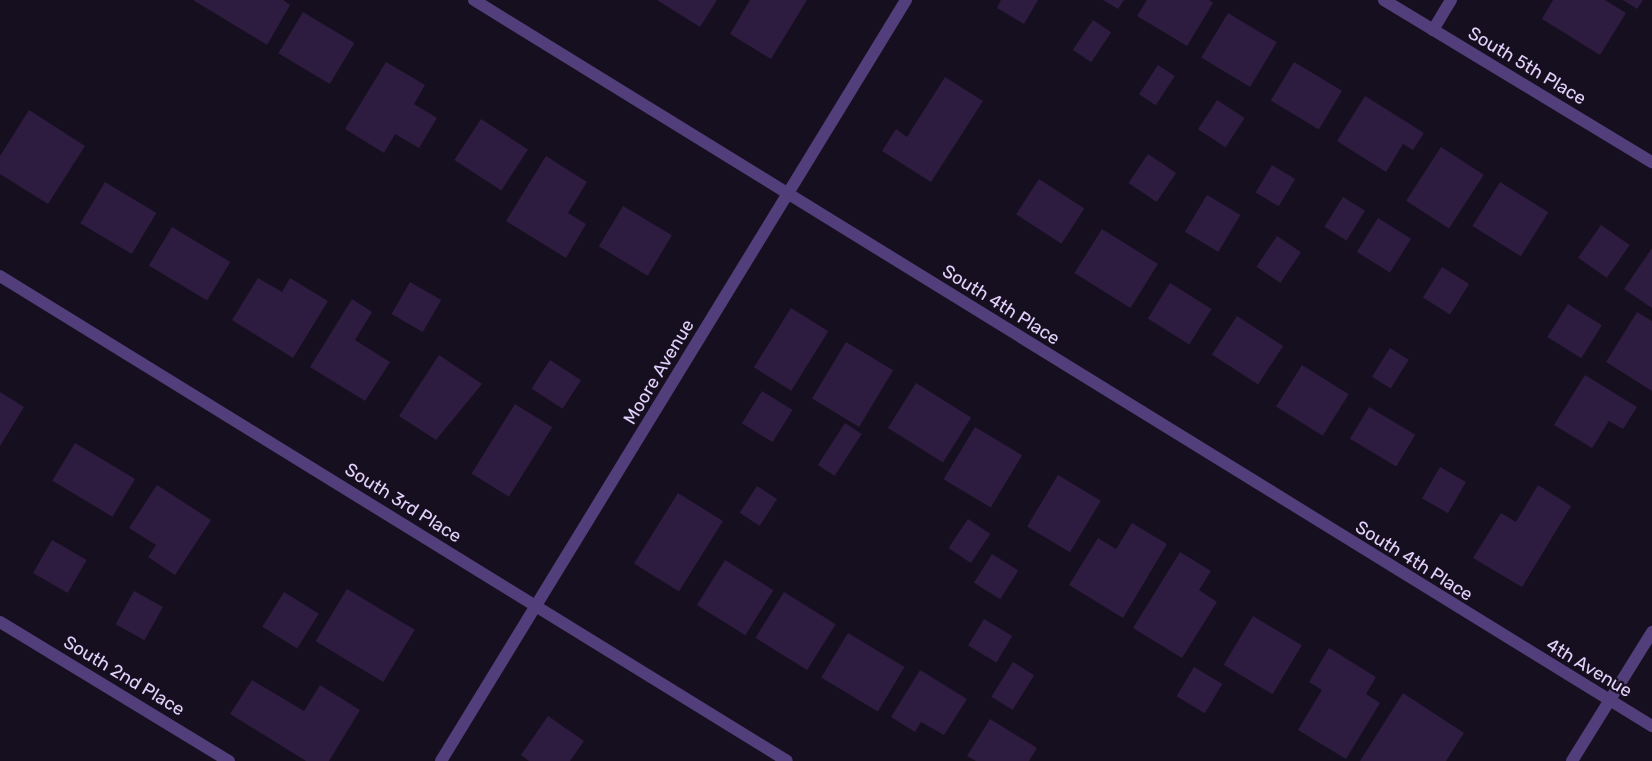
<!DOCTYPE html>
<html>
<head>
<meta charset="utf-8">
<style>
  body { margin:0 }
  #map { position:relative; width:1652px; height:761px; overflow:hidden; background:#160f1f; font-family:Rubik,sans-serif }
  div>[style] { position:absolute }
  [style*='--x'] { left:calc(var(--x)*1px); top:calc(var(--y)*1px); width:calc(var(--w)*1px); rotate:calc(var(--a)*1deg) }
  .building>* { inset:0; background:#2d1c3f; transform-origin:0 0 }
  .street>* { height:12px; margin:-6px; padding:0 6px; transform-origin:6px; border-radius:6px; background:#513e7a }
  span { translate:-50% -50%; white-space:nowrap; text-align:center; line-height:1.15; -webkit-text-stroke:4.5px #160f1f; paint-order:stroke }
  .street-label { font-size:18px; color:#e2d1fb }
</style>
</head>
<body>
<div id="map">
  <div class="building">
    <div style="clip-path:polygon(193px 0,283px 0,290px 5px,267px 45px)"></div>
    <div style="clip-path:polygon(657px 0,717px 0,700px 27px)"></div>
    <div style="clip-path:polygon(750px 0,807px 0,771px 59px,730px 34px)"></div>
    <div style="clip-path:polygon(1001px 0,1038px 0,1024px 24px,997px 8px)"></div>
    <div style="clip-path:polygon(1103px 0,1124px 0,1118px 9px)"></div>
    <div style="clip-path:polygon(1147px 0,1209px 0,1213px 3px,1187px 46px,1137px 16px)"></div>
    <div style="clip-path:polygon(1553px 0,1605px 0,1626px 13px,1600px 55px,1542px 19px)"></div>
    <div style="clip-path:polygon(1623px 0,1643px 0,1637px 9px)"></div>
    <div style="left:303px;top:12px;width:60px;height:48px;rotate:31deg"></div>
    <div style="left:1228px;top:13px;width:57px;height:52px;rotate:31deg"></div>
    <div style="left:1093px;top:20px;width:22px;height:36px;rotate:34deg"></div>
    <div style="clip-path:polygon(386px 62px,425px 85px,414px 104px,437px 118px,419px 148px,395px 134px,384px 153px,345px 129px)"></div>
    <div style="left:1294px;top:62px;width:56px;height:45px;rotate:31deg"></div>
    <div style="left:1158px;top:65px;width:20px;height:35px;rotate:33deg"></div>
    <div style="clip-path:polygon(945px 77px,983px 101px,931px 182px,882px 151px,896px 129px,907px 137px)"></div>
    <div style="clip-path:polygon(1365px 96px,1424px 133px,1413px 150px,1403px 144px,1386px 172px,1337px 141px)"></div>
    <div style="left:1217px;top:100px;width:33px;height:35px;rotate:33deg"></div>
    <div style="clip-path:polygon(29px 110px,85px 146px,48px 204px,0 174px,0 156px)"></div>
    <div style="left:481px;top:119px;width:56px;height:49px;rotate:33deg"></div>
    <div style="left:1441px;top:147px;width:51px;height:64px;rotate:33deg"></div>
    <div style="left:1148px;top:154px;width:34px;height:35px;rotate:34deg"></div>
    <div style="clip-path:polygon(546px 156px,587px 182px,568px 213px,586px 224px,566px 258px,506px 221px)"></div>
    <div style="left:1272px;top:165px;width:27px;height:32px;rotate:31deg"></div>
    <div style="left:1039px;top:179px;width:54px;height:42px;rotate:33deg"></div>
    <div style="left:105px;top:182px;width:60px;height:48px;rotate:31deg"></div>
    <div style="left:1500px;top:182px;width:57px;height:52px;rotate:32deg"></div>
    <div style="left:1207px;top:195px;width:39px;height:43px;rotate:31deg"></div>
    <div style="left:1343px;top:197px;width:26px;height:35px;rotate:32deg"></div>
    <div style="left:623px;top:206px;width:57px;height:47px;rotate:31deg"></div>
    <div style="left:1378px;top:218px;width:39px;height:40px;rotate:32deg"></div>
    <div style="left:1601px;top:225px;width:35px;height:40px;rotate:35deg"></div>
    <div style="left:172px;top:227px;width:68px;height:45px;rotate:31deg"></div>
    <div style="left:1102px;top:229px;width:66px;height:52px;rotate:32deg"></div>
    <div style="left:1277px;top:236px;width:29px;height:37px;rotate:34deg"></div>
    <div style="clip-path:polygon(1652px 248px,1652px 308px,1624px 289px)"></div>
    <div style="left:1442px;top:267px;width:32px;height:36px;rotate:32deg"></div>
    <div style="clip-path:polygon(258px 278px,282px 292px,290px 278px,328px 301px,293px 358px,232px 320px)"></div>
    <div style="left:410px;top:282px;width:36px;height:37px;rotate:30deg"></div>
    <div style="left:1170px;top:283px;width:49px;height:42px;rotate:32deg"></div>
    <div style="clip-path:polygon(352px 299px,372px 312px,355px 340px,390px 362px,365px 401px,310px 367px)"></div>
    <div style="left:1568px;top:304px;width:40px;height:39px;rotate:32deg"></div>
    <div style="left:791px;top:308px;width:44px;height:70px;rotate:32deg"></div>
    <div style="clip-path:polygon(1637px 312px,1652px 321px,1652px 391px,1606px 362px)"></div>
    <div style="left:1237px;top:316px;width:55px;height:46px;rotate:33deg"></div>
    <div style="left:846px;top:342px;width:55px;height:66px;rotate:31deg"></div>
    <div style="left:1390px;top:348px;width:22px;height:34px;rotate:32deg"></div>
    <div style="clip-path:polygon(439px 355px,482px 384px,436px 440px,399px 416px)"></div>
    <div style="left:550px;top:360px;width:37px;height:34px;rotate:33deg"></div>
    <div style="left:1302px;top:365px;width:55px;height:49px;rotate:32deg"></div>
    <div style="clip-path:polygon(1585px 375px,1637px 407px,1623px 429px,1609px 421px,1592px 448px,1554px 425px)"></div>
    <div style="left:916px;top:383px;width:65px;height:53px;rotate:32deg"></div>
    <div style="left:762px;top:391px;width:36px;height:38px;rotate:32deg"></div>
    <div style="clip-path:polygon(0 392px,24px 407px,0 446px)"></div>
    <div style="left:515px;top:404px;width:44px;height:82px;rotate:32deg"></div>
    <div style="left:1369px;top:407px;width:54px;height:37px;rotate:31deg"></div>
    <div style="left:845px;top:423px;width:20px;height:50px;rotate:33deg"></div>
    <div style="left:975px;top:427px;width:55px;height:61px;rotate:31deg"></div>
    <div style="left:75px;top:443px;width:70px;height:44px;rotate:31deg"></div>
    <div style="left:1440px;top:467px;width:30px;height:36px;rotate:30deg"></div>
    <div style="left:1058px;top:475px;width:50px;height:60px;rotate:31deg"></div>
    <div style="clip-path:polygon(157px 485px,211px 520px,175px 575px,148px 557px,156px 545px,129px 528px)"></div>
    <div style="clip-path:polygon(1538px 485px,1571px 506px,1522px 587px,1473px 558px,1501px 513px,1516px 522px)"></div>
    <div style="left:757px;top:486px;width:24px;height:32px;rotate:33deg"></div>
    <div style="left:678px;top:493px;width:53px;height:83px;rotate:32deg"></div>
    <div style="left:968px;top:519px;width:27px;height:35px;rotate:34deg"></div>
    <div style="clip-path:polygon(1132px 523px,1167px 544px,1123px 618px,1069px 585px,1098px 538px,1116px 549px)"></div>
    <div style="left:52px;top:540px;width:40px;height:38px;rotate:30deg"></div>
    <div style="clip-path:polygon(1180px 552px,1211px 571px,1199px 590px,1217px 602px,1182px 658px,1133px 628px)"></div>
    <div style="left:992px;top:554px;width:31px;height:34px;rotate:32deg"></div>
    <div style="left:725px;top:560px;width:57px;height:53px;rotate:32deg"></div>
    <div style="left:347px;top:589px;width:79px;height:61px;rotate:31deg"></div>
    <div style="left:134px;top:591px;width:33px;height:38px;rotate:29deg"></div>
    <div style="left:284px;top:592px;width:41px;height:41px;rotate:32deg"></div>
    <div style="left:784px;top:592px;width:61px;height:54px;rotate:32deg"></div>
    <div style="left:1253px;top:616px;width:57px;height:57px;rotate:31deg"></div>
    <div style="left:984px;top:619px;width:33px;height:31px;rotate:31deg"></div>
    <div style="left:848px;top:633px;width:66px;height:52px;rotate:31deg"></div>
    <div style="clip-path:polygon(1329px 648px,1376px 677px,1366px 694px,1380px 703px,1346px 759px,1298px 730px,1322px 690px,1309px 682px)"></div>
    <div style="left:1013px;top:662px;width:25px;height:41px;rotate:32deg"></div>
    <div style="left:1194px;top:667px;width:33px;height:34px;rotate:31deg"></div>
    <div style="clip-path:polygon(920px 670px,967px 699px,944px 735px,921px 722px,915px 732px,891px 717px)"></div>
    <div style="clip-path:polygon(252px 680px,304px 711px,320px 685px,360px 710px,329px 761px,306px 761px,230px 714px)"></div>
    <div style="clip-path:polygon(1403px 693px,1464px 733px,1446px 761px,1360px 761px)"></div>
    <div style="clip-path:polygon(548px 716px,584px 741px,570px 761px,529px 761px,521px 755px)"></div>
    <div style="clip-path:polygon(990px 719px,1037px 748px,1029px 761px,976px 761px,967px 756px)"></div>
  </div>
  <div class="street">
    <div style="--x:474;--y:0;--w:1384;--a:31.65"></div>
    <div style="--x:1384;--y:0;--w:313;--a:31.2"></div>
    <div style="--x:1433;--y:30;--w:35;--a:-59"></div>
    <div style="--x:0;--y:276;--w:924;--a:31.64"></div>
    <div style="--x:0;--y:622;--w:268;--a:31.3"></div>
    <div style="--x:441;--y:761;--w:892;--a:-58.57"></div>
    <div style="--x:1572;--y:761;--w:152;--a:-58.2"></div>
  </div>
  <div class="street-label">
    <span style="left:1527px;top:66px;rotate:31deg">South 5th Place</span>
    <span style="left:1001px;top:305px;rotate:32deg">South 4th Place</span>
    <span style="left:659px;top:372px;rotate:-59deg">Moore Avenue</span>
    <span style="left:403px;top:503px;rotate:32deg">South 3rd Place</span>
    <span style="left:1414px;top:561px;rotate:32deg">South 4th Place</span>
    <span style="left:1589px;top:668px;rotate:31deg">4th Avenue</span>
    <span style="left:124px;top:676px;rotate:31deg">South 2nd Place</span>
  </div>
</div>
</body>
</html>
